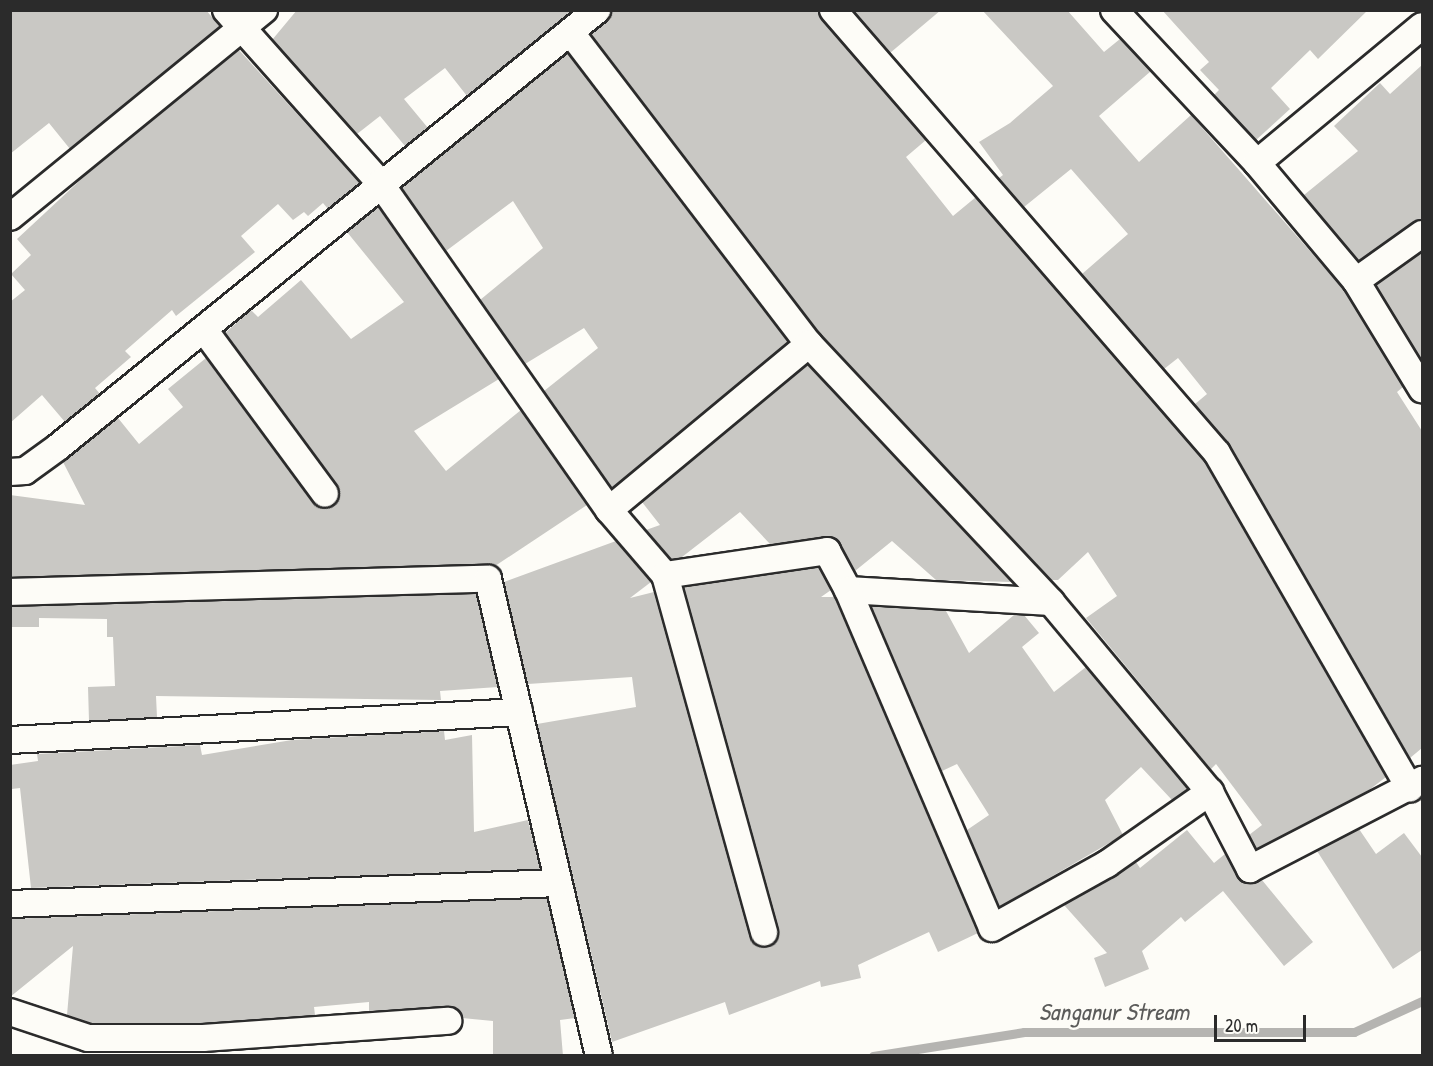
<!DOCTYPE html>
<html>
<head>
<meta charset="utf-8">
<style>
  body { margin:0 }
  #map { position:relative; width:1433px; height:1066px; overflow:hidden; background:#fdfcf7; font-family:"Patrick Hand",sans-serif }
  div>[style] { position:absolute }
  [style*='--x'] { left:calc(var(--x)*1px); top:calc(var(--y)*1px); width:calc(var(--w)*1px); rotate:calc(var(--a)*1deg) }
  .stream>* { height:9px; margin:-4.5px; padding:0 4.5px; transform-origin:4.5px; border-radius:4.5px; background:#b5b4b1 }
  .building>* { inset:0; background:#c9c8c4 }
  .roads { filter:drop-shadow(2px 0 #2b2b2b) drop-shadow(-2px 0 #2b2b2b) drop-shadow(0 2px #2b2b2b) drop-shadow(0 -2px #2b2b2b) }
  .minor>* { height:26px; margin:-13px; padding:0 13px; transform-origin:13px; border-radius:13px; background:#fdfcf7 }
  span { translate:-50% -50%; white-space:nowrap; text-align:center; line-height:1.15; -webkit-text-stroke:5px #fdfcf7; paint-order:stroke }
  .water-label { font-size:24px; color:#5b5b5a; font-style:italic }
  .frame { position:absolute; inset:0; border:12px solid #2b2b2b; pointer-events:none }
  .scale { position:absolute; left:1214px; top:1015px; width:92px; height:27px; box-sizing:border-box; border:3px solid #2b2b2b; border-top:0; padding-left:8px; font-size:18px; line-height:21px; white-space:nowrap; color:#2b2b2b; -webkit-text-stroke:4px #fdfcf7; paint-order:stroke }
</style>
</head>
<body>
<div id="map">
  <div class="stream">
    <div style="--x:873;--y:1056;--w:153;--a:-9"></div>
    <div style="--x:1024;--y:1032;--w:330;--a:0"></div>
    <div style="--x:1354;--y:1032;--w:75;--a:-24.5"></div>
  </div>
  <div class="building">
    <div style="clip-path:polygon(10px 10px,206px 10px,220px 27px,70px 149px,49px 123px,10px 154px)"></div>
    <div style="clip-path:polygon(297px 10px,573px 10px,467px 96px,445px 68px,404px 99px,428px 128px,405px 146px,380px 116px,357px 134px,272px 40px)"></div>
    <div style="clip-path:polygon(612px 10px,818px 10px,926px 140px,906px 157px,953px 216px,976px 197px,1205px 462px,1386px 777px,1369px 790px,1256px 849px,1249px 835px,1262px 825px,1216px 764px,1211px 769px,1086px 618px,1117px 596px,1088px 552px,1058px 580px,1051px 580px,820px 334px,591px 34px)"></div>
    <div style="clip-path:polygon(853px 10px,941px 10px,890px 53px)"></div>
    <div style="clip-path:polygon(982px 10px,1067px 10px,1104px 52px,1120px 39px,1151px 71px,1099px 116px,1139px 162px,1191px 115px,1344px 290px,1403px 387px,1397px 392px,1422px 431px,1422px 748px,1410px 758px,1230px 446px,1195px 404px,1207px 394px,1178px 358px,1164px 369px,1082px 274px,1128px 234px,1071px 169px,1024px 207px,999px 178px,1003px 175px,979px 142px,1010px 123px,1053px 86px)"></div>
    <div style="clip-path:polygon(1162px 10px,1368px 10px,1318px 59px,1310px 50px,1271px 88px,1290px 109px,1256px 140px,1214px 95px,1219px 90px,1200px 70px,1209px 62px)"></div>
    <div style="clip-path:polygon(239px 50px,360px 183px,328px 209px,323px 203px,308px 216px,304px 212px,293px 220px,278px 204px,241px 236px,255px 252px,176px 316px,172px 310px,125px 351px,131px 357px,95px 388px,100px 394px,65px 422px,42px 395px,10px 423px,10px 302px,25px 290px,11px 274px,31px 255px,17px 239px,89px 172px)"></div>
    <div style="clip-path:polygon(568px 53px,788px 342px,612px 488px,544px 391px,598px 348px,584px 328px,525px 364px,480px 300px,543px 248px,513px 201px,446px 251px,402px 188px)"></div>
    <div style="clip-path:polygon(1422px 65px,1422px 219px,1359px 261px,1304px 195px,1358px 151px,1334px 126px,1380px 83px,1390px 94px)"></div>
    <div style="clip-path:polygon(378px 207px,499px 379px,414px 431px,446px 471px,521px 410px,587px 505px,495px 566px,10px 577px,10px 495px,85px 505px,63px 462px,118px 418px,139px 444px,183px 407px,168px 389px,206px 358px,313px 503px,326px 509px,334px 506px,340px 493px,337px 485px,225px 333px,251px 310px,258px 317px,301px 280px,351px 339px,404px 302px,347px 232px)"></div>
    <div style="clip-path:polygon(1422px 252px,1422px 361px,1376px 285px)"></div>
    <div style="clip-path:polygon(808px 365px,1012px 582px,936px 580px,892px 541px,855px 571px,834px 538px,770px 544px,740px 512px,682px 557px,671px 559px,646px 530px,660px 525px,642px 502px)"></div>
    <div style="clip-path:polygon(616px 541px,651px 582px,630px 598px,654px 592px,753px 943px,769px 947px,778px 937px,778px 929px,684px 587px,819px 567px,831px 590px,821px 597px,835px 597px,978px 933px,938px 952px,929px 932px,858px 965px,861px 978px,821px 987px,820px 981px,729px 1015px,725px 1002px,612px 1042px,537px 724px,636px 707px,632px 677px,528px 684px,504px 582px)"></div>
    <div style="clip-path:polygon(476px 594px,498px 687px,440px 691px,441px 700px,156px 696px,157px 717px,89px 721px,88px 687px,115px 686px,113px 637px,107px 637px,107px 619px,39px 618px,39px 627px,10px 627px,11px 607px)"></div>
    <div style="clip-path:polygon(871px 606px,946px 611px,969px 653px,1014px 615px,1024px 615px,1039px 633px,1022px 647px,1054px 692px,1086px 667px,1188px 789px,1172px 800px,1141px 767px,1105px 800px,1123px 835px,999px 907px,967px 830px,989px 815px,957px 764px,942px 771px)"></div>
    <div style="clip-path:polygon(444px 731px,445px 740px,472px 735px,474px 832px,528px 820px,540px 869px,31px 888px,20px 788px,12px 789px,10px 765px,38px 761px,37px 754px,200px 745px,202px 755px,292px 740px)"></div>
    <div style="clip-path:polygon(1359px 829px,1376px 854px,1404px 833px,1422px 857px,1422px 950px,1393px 969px,1317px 851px)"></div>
    <div style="clip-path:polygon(1187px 830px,1214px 863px,1225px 854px,1241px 881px,1262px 880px,1313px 942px,1284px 966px,1223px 891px,1185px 922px,1181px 917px,1142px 951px,1149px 969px,1105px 987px,1094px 958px,1107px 953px,1064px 905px,1136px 862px,1140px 868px)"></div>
    <div style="clip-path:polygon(547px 898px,575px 1018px,560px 1020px,563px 1056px,493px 1056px,493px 1021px,462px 1018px,448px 1006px,369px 1011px,369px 1002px,314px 1007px,315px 1015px,202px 1023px,90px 1023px,67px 1015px,73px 946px,10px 997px,10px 919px)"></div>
  </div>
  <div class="roads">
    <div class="minor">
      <div style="--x:226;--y:10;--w:232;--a:48.3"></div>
      <div style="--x:380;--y:183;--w:399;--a:55"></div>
      <div style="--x:609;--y:510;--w:86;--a:49.3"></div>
      <div style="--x:665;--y:575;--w:371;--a:74.5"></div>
      <div style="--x:833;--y:10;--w:586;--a:49.08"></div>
      <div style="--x:1217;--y:453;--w:387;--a:60.1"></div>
      <div style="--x:1114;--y:10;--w:209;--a:46.9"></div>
      <div style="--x:1257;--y:163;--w:154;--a:50"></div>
      <div style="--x:1356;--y:281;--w:127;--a:58.6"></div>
      <div style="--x:571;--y:33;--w:392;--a:52.6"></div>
      <div style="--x:809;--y:344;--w:354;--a:46.8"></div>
      <div style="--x:1051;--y:602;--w:248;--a:50.1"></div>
      <div style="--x:1210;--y:792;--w:87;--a:62.5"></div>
      <div style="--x:1250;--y:869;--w:194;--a:-27.4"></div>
      <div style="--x:1257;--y:163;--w:214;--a:-39.7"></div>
      <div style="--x:10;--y:217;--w:328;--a:-39.2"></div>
      <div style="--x:1356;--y:281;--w:81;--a:-35.5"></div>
      <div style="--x:205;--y:331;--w:202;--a:53.6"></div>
      <div style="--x:10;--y:472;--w:15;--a:-4"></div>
      <div style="--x:25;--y:471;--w:41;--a:-36"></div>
      <div style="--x:58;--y:447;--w:694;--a:-39.03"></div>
      <div style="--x:609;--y:510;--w:260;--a:-39.7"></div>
      <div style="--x:665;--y:575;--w:164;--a:-8.4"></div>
      <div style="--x:827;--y:551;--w:44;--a:61.7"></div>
      <div style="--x:848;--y:590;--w:203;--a:3.4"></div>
      <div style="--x:848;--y:590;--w:367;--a:66.9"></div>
      <div style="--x:992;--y:928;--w:132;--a:-29.1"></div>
      <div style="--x:1107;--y:864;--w:126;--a:-35"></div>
      <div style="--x:10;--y:592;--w:478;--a:-1.6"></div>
      <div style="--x:488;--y:579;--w:487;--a:76.9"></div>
      <div style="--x:10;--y:740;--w:510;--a:-3.15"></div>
      <div style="--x:10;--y:904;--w:548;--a:-2.19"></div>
      <div style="--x:10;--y:1012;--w:82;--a:18.4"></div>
      <div style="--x:88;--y:1038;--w:115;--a:0"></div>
      <div style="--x:203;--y:1038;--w:246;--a:-4"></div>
    </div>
  </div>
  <div class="water-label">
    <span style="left:1114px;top:1012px">Sanganur Stream</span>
  </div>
  <div class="frame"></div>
  <div class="scale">20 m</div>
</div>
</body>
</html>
